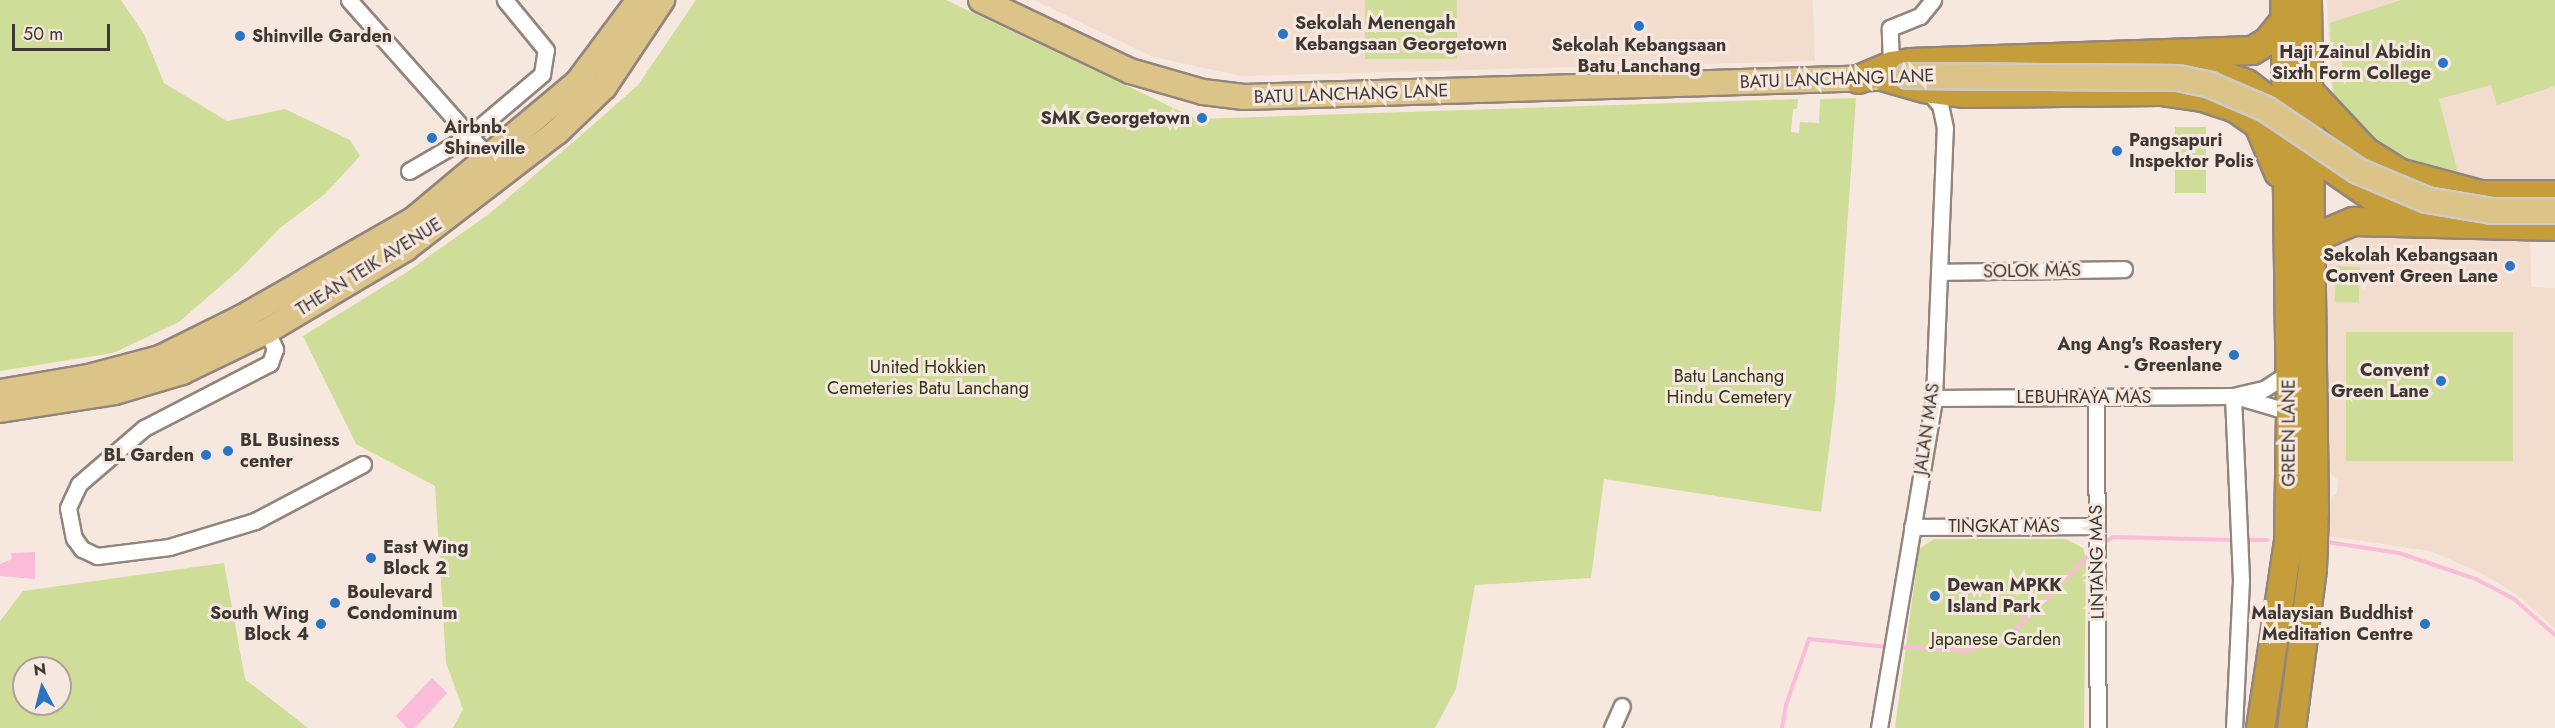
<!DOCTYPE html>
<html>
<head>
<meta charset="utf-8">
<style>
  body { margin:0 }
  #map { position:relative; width:2555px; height:728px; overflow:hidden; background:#f7e8df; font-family:Jost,sans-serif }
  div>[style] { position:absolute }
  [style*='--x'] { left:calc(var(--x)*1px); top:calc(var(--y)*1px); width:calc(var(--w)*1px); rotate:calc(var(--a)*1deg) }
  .built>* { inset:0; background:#f2dcce }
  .green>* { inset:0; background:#cede98; transform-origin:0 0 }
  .water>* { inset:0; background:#fabcd8 }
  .stream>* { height:4px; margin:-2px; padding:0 2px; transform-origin:2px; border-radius:2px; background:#fabcd8 }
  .roads { filter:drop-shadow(2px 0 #92857c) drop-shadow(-2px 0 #92857c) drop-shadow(0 2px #92857c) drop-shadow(0 -2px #92857c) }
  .street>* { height:15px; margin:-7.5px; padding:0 7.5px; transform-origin:7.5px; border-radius:7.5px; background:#fff }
  .primary>* { height:24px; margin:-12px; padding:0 12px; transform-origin:12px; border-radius:12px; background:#dcc489 }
  .highway>* { height:27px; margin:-13.5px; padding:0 13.5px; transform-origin:13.5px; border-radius:13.5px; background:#c59d3a }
  .bridges { filter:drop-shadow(2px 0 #cdcbca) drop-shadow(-2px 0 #cdcbca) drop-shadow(0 2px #cdcbca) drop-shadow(0 -2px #cdcbca) }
  .primary-bridge>* { height:24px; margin:-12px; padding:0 12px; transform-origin:12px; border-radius:12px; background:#dcc489 }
  .dots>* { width:16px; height:16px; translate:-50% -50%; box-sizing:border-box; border:3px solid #f7e8df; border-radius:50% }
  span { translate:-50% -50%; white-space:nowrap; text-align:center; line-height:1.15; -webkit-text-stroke:6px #f7e8df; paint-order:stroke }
  .poi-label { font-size:18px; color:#3e3835; font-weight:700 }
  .left { translate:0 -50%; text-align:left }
  .right { translate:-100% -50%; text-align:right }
  .street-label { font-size:18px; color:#3e3835 }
  .park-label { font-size:18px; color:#2f3515 }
  .north { position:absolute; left:12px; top:656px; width:60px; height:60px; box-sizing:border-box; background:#f7e8df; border:2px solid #ada29b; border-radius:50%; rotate:353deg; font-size:16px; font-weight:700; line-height:24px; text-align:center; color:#3e3835 }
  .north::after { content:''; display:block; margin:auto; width:21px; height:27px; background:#2974c4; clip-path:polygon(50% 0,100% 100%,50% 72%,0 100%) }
  .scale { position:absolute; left:12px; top:24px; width:98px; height:27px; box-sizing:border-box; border:3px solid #3e3835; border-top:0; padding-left:8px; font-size:18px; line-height:21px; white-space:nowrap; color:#3e3835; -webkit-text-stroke:4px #f7e8df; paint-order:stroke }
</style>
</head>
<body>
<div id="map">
  <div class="built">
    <div style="clip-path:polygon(1034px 0,1813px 0,1815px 61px,1242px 76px,1153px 57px)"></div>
    <div style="clip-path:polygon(2327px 0,2555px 0,2555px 183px,2494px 184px,2423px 170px,2390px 155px,2332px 105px)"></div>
    <div style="clip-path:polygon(2365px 234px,2530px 236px,2531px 287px,2555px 288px,2555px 629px,2519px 596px,2479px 572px,2430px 551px,2329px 536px,2331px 497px,2337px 493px,2338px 480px,2331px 474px,2321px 264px,2328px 250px,2347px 237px)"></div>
  </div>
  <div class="green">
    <div style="clip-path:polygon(0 0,121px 0,144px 34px,164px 83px,227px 121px,285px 109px,350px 140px,360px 156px,325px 194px,280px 228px,240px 269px,179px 322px,113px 353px,0 371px)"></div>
    <div style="clip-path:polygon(696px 0,946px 0,1197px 119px,1798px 99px,1797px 109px,1793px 109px,1791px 132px,1799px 133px,1800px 122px,1819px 123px,1820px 99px,1856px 98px,1835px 402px,1821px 512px,1604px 479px,1591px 578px,1475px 585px,1456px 689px,1435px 728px,453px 728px,463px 709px,446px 663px,435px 486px,356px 444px,303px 336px,404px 274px,489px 214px,579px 137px,638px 85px)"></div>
    <div style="left:1365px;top:0;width:92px;height:59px"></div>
    <div style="clip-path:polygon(2401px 0,2555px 0,2555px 86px,2497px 105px,2491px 85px,2439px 99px,2459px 177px,2391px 153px,2361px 131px,2335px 104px,2331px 71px,2343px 71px,2342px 60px,2331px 59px,2330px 23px)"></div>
    <div style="left:2175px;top:127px;width:31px;height:66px"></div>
    <div style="left:2336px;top:266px;width:24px;height:36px;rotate:2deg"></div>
    <div style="left:2513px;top:332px;width:129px;height:167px;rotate:90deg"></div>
    <div style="clip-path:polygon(1934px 539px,2066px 539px,2083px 548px,2086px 558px,2084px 728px,1895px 728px,1919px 549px)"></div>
    <div style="clip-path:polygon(evenodd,224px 563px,245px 679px,308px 728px,0 728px,0 621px,23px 591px,224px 563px,24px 668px,60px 668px,60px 704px,24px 704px,24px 668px)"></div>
  </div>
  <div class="water">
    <div style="clip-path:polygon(35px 552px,35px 579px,0 576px,0 564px,12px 559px,11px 553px)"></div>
    <div style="clip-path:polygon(432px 678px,447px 693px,415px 728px,407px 728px,396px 716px)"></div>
  </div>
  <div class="stream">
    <div style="--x:2243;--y:540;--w:24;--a:0"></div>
    <div style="--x:2327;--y:542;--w:73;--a:8.7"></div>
    <div style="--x:2399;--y:553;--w:81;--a:18.7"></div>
    <div style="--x:2476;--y:579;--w:43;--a:27.8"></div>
    <div style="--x:2514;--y:599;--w:55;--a:41.3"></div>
    <div style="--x:2101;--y:544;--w:14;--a:-30"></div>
    <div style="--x:2113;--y:537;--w:122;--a:1.4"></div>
    <div style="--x:1896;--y:647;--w:70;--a:3.3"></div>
    <div style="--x:1966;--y:651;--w:44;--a:-18.4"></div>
    <div style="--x:2008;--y:637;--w:121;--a:-45.3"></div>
    <div style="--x:1782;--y:728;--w:23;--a:-80"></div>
    <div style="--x:1786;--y:705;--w:70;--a:-70.8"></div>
    <div style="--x:1809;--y:639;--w:79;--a:5.8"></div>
  </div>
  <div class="roads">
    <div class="street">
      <div style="--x:349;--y:0;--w:213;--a:48.4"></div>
      <div style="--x:1891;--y:65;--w:37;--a:-92"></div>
      <div style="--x:1890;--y:28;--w:32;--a:-22"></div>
      <div style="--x:1920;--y:16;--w:21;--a:-51"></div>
      <div style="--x:409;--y:171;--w:69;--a:-30.3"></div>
      <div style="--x:469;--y:136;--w:96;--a:-40.3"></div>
      <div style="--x:542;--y:74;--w:24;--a:-81"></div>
      <div style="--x:546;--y:50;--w:65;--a:-129.4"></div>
      <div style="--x:1939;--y:272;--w:185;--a:-0.9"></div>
      <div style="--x:267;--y:331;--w:20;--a:66"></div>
      <div style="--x:275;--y:349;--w:15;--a:110"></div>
      <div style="--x:270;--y:363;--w:142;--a:152.7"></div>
      <div style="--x:144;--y:428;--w:86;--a:139.3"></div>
      <div style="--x:79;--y:484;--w:26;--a:115"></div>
      <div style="--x:68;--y:508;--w:31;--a:79"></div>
      <div style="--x:74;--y:538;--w:14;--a:54"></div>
      <div style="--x:82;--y:549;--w:17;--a:25"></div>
      <div style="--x:97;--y:556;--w:73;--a:-7.1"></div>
      <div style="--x:169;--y:547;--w:90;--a:-16.8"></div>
      <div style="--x:255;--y:521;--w:122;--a:-27.8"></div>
      <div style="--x:2096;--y:396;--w:332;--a:89.7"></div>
      <div style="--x:2233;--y:396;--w:184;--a:87.5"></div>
      <div style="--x:2241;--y:580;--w:148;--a:92.7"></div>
      <div style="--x:2239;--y:397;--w:53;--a:16.4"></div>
      <div style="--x:1934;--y:398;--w:299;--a:-0.4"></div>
      <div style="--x:2233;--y:396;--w:32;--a:-13"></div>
      <div style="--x:2264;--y:389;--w:30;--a:-33"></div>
      <div style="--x:1912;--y:527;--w:184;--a:-0.3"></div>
      <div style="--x:1612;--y:728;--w:24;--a:-66"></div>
      <div style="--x:1879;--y:728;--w:335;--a:-80.5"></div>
      <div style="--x:1934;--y:398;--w:270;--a:-87.7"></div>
      <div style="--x:1945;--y:128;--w:24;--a:-102"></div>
      <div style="--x:1940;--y:105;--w:20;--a:-131"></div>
    </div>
    <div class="primary">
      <div style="--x:981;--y:0;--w:165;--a:25.5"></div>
      <div style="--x:1130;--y:71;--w:76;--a:16"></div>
      <div style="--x:1203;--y:92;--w:41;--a:7"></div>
      <div style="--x:1244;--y:97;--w:632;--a:-1.72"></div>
      <div style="--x:0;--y:392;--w:89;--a:-9.7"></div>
      <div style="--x:88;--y:377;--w:74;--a:-14.8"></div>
      <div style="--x:160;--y:358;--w:90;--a:-26.3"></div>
      <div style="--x:241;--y:318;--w:198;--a:-29.7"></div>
      <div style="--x:413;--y:220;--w:214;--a:-39.9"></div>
      <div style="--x:577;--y:83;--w:104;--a:-53.2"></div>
      <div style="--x:0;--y:410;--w:116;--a:-8.9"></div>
      <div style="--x:115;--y:392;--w:70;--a:-16.6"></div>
      <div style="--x:182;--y:372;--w:94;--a:-25.8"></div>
      <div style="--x:267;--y:331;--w:161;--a:-30.7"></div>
      <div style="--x:405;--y:249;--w:192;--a:-37.6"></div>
      <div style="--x:557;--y:132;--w:65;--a:-43.8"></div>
      <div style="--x:604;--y:87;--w:105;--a:-56.3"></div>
    </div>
    <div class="highway">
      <div style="--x:2181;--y:60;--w:69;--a:19.5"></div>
      <div style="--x:2246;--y:83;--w:51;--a:37.1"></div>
      <div style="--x:1885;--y:77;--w:41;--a:15.8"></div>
      <div style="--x:1924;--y:88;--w:41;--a:7"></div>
      <div style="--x:1965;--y:93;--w:195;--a:-0.6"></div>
      <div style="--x:2160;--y:91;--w:42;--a:8.1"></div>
      <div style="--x:2202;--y:97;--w:35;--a:18"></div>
      <div style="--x:2235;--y:108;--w:28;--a:35"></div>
      <div style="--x:2258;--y:124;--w:52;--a:67.4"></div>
      <div style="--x:1858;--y:79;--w:36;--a:-23"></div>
      <div style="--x:1891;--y:65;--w:19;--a:-9"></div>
      <div style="--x:1910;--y:62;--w:342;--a:-2"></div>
      <div style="--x:2252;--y:50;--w:17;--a:-31"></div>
      <div style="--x:2267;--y:41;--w:26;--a:-51"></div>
      <div style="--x:2307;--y:89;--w:85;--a:46.9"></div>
      <div style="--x:2365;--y:151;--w:39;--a:32"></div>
      <div style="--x:2398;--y:172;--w:85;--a:15"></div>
      <div style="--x:2480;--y:194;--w:75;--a:0"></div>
      <div style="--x:2298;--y:145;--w:90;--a:34.6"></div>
      <div style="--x:2372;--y:196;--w:51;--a:20.6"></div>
      <div style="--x:2310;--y:255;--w:24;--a:-60"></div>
      <div style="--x:2322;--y:234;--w:34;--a:-23"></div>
      <div style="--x:2353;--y:221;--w:202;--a:1.4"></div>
      <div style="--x:2260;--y:728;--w:190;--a:-81.5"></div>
      <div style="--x:2288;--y:540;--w:128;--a:-89.1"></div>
      <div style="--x:2290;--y:412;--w:412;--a:-90.8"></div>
      <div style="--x:2291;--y:728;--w:161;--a:-82.5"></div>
      <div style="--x:2312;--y:568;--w:58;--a:-88"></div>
      <div style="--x:2314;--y:510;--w:510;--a:-90.79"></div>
    </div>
  </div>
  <div class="bridges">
    <div class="primary-bridge">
      <div style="--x:1908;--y:76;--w:270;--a:0.4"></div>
      <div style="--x:2178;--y:78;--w:33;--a:12"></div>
      <div style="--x:2210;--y:85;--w:61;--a:23.2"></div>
      <div style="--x:2266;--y:109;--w:111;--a:34"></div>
      <div style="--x:2358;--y:171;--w:75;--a:22.8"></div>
      <div style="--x:2427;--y:200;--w:66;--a:9.6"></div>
      <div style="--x:2492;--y:211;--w:63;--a:0"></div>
    </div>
  </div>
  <div class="dots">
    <div style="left:1639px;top:26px;background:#2974c4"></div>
    <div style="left:1283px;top:34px;background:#2974c4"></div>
    <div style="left:240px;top:36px;background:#2974c4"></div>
    <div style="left:2443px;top:63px;background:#2974c4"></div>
    <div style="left:1202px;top:118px;background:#2974c4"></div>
    <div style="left:432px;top:138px;background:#2974c4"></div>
    <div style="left:2117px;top:151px;background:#2974c4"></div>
    <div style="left:2510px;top:266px;background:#2974c4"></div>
    <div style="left:2234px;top:355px;background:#2974c4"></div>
    <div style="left:2441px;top:381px;background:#2974c4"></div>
    <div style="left:228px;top:451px;background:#2974c4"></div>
    <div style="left:206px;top:455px;background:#2974c4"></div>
    <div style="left:371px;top:558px;background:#2974c4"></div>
    <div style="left:1935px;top:596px;background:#2974c4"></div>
    <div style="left:335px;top:603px;background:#2974c4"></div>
    <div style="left:321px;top:624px;background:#2974c4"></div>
    <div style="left:2425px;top:624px;background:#2974c4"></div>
  </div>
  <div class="poi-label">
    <span class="left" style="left:1295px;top:34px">Sekolah Menengah<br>Kebangsaan Georgetown</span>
    <span class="left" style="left:252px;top:36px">Shinville Garden</span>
    <span style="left:1639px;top:56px">Sekolah Kebangsaan<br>Batu Lanchang</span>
    <span class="right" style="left:2431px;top:63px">Haji Zainul Abidin<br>Sixth Form College</span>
    <span class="right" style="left:1190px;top:118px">SMK Georgetown</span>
    <span class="left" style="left:444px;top:138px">Airbnb.<br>Shineville</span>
    <span class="left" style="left:2129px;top:151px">Pangsapuri<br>Inspektor Polis</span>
    <span class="right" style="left:2498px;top:266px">Sekolah Kebangsaan<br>Convent Green Lane</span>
    <span class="right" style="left:2222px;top:355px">Ang Ang's Roastery<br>- Greenlane</span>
    <span class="right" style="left:2429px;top:381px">Convent<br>Green Lane</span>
    <span class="left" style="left:240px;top:451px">BL Business<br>center</span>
    <span class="right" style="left:194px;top:455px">BL Garden</span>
    <span class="left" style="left:383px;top:558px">East Wing<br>Block 2</span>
    <span class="left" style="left:1947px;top:596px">Dewan MPKK<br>Island Park</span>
    <span class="left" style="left:347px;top:603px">Boulevard<br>Condominum</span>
    <span class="right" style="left:309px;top:624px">South Wing<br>Block 4</span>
    <span class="right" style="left:2413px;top:624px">Malaysian Buddhist<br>Meditation Centre</span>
  </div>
  <div class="street-label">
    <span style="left:1837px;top:79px;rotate:-2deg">BATU LANCHANG LANE</span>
    <span style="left:1351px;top:94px;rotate:-2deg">BATU LANCHANG LANE</span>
    <span style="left:369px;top:267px;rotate:-32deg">THEAN TEIK AVENUE</span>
    <span style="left:2032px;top:271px;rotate:-1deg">SOLOK MAS</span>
    <span style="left:2084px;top:397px">LEBUHRAYA MAS</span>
    <span style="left:1927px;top:429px;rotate:-82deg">JALAN MAS</span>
    <span style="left:2289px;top:433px;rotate:-90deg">GREEN LANE</span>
    <span style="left:2004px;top:526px">TINGKAT MAS</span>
    <span style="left:2097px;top:562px;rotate:-91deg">LINTANG MAS</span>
  </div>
  <div class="park-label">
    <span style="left:928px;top:378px">United Hokkien<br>Cemeteries Batu Lanchang</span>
    <span style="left:1729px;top:387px">Batu Lanchang<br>Hindu Cemetery</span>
    <span style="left:1996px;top:639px">Japanese Garden</span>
  </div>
  <div class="north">N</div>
  <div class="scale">50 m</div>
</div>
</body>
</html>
